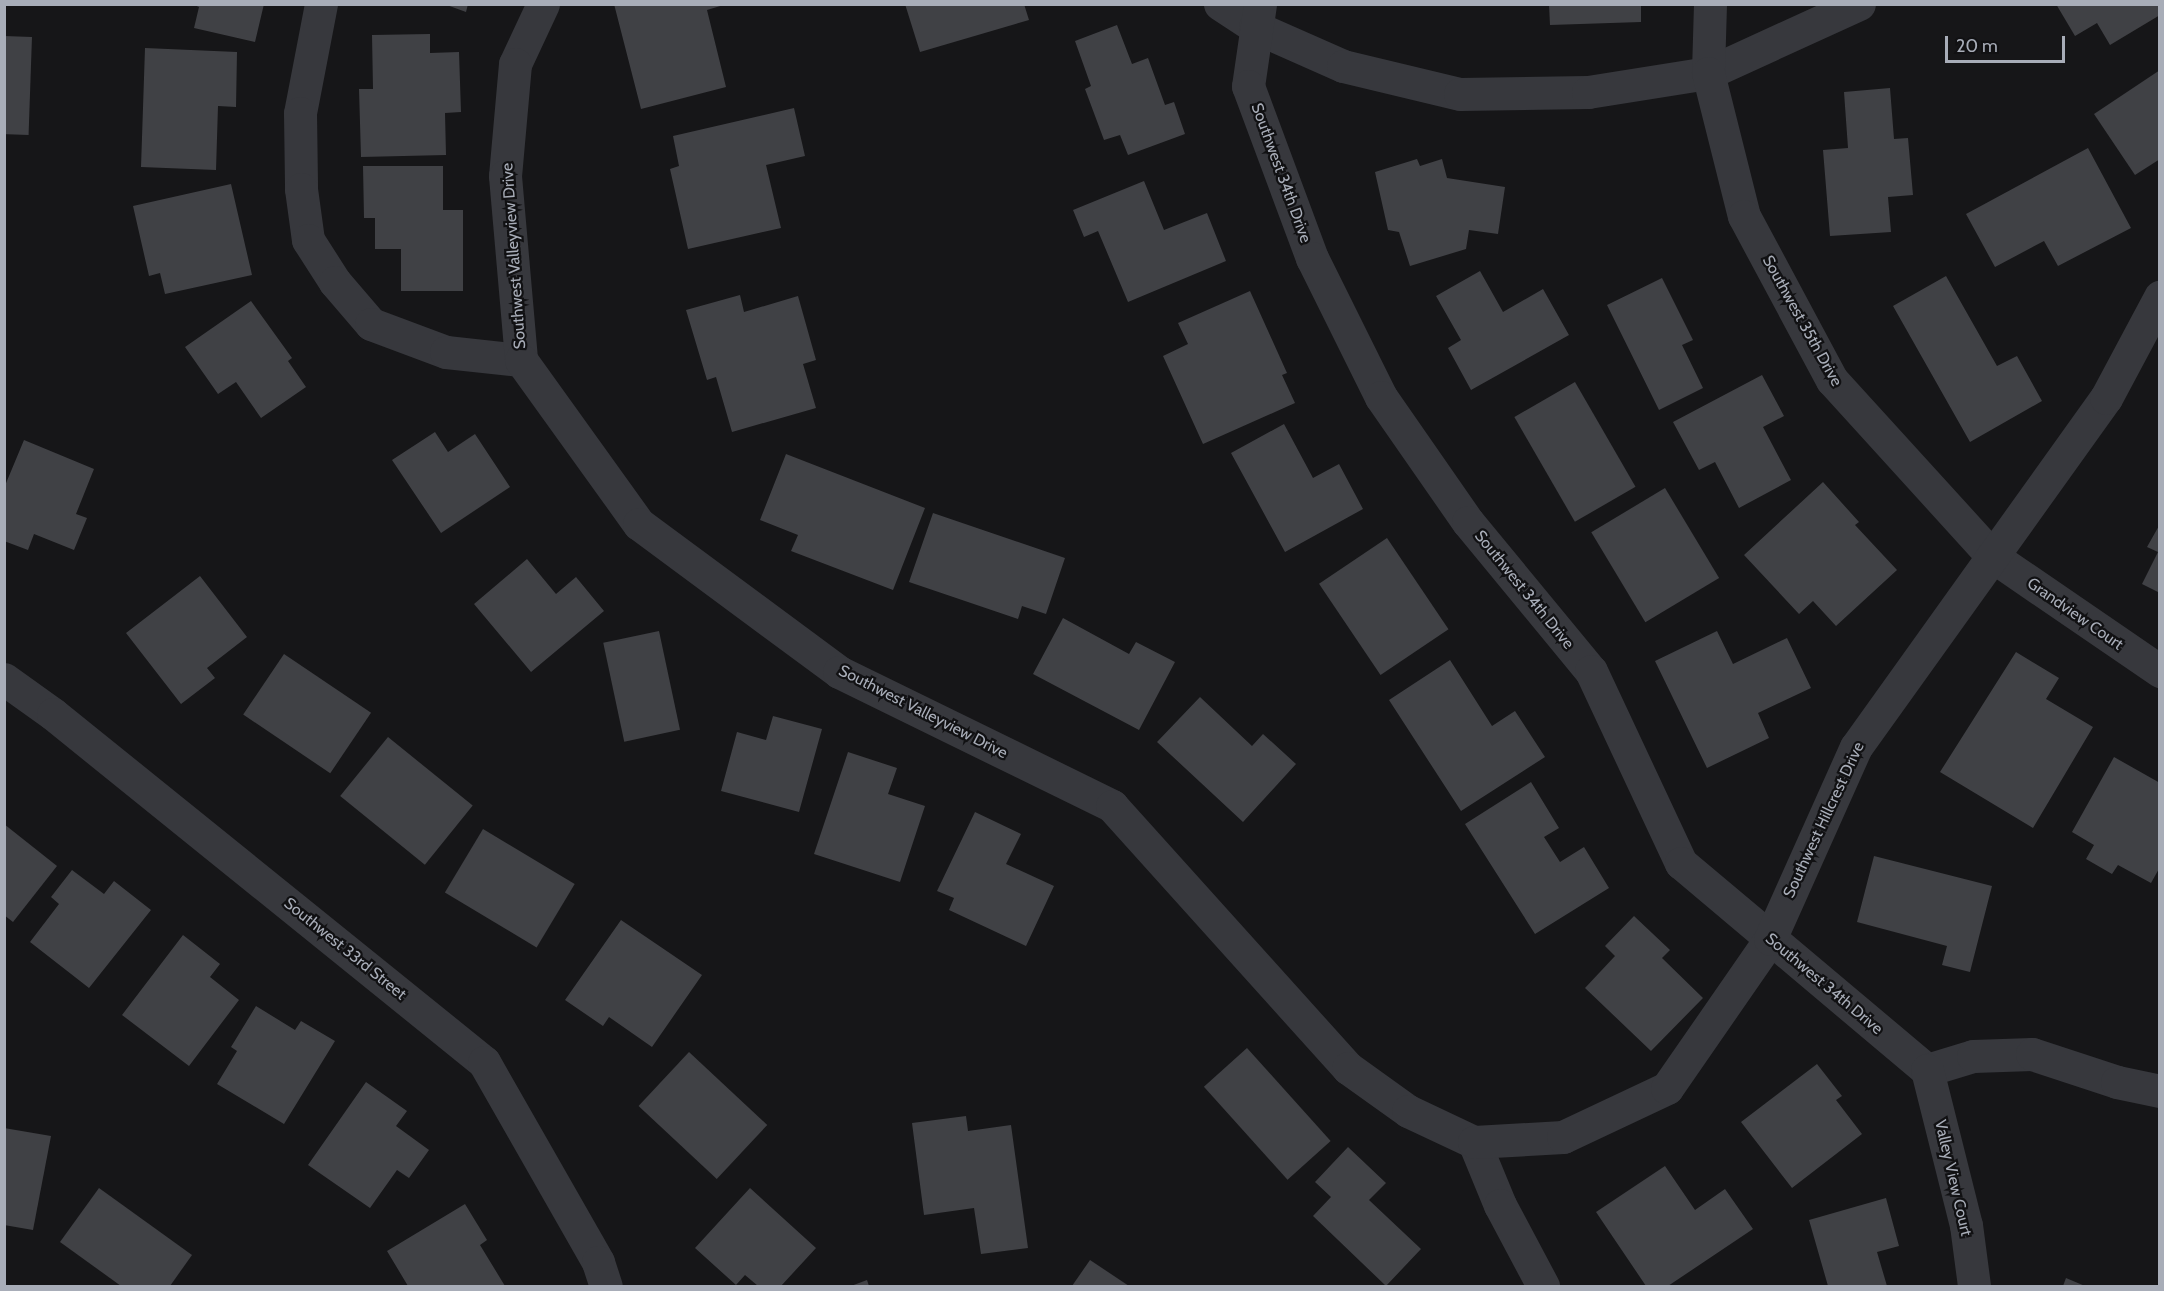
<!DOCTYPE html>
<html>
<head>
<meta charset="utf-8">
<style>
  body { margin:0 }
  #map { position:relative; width:2164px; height:1291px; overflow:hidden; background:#161618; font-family:Cabin,sans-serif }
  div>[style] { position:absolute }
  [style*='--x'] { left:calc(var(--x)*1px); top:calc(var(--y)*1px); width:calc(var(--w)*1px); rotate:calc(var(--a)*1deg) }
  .building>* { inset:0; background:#404145; transform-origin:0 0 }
  .minor>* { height:33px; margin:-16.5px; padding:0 16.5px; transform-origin:16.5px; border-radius:16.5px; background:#37383d }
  span { translate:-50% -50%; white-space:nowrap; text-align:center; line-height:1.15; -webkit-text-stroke:4.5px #111113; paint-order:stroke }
  .street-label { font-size:16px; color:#a8adb8 }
  .frame { position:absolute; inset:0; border:6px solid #a8adb8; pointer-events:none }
  .scale { position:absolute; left:1945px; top:36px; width:120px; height:27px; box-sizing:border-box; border:3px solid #a8adb8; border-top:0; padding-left:8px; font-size:18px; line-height:21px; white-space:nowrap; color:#a8adb8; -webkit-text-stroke:4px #111113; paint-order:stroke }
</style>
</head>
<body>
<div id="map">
  <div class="building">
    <div style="clip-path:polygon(264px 4px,255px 42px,194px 28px,199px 7px,192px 4px)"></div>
    <div style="clip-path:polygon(444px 4px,468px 4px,466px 12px)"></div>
    <div style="clip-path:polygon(614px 4px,727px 4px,707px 10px,726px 87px,641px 109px)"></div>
    <div style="clip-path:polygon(905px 4px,1024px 4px,1029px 20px,920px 52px)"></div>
    <div style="clip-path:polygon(1549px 4px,1641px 4px,1641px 22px,1550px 25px)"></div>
    <div style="clip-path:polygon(2056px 4px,2160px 4px,2160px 15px,2110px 45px,2097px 23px,2075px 36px)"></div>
    <div style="clip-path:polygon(1117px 25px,1132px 64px,1148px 58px,1165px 105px,1174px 102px,1185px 134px,1128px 155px,1120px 135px,1104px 140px,1085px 89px,1091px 86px,1075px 41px)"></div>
    <div style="clip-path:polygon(430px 34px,430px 53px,459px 52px,461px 112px,445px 113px,446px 155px,361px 157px,359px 89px,373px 89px,372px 35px)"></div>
    <div style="left:4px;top:36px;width:28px;height:98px;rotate:2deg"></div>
    <div style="clip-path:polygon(145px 48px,237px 52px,236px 107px,218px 106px,216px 170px,141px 167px)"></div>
    <div style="clip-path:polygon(2160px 70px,2160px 159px,2135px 175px,2094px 114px)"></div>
    <div style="clip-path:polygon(1890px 88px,1894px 139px,1908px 138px,1913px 195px,1888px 197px,1891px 232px,1830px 236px,1823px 150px,1848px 148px,1844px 92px)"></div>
    <div style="clip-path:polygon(794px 108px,805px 156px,766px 165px,781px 228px,688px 249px,670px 169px,679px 166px,673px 136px)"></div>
    <div style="clip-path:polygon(2088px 148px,2131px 228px,2058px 266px,2044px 241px,1995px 267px,1966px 214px)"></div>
    <div style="clip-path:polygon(1417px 159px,1420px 166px,1442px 159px,1447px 178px,1505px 187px,1498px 234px,1469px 230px,1466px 249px,1410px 266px,1399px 232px,1388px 230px,1375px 172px)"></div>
    <div style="clip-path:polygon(363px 166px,443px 166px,443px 210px,463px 210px,463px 291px,401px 291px,401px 249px,375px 249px,375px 218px,364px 218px)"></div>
    <div style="clip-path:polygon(1144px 181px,1164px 230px,1207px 213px,1226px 261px,1128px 302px,1098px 231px,1084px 237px,1073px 210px)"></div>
    <div style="clip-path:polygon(231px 184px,252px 275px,165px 294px,160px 273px,149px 276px,133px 206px)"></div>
    <div style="clip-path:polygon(1480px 271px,1503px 312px,1543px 289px,1569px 335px,1471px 390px,1448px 348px,1461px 340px,1436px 296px)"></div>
    <div style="clip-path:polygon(1946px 276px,1997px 366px,2017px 356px,2042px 401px,1970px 442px,1893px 306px)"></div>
    <div style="clip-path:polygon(1662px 278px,1693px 340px,1682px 345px,1703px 388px,1659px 410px,1607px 305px)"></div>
    <div style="clip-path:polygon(1250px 291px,1287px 373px,1282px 375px,1295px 403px,1203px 444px,1163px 356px,1188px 344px,1178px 323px)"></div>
    <div style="clip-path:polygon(740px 295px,744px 312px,798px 296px,816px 360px,803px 364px,816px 408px,732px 432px,716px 377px,707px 380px,686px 310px)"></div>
    <div style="clip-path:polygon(251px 301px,292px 358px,288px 361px,306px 387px,261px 418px,236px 382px,218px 394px,185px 347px)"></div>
    <div style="clip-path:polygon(1762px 375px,1784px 416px,1763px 427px,1791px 480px,1739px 508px,1715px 462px,1699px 470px,1673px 422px)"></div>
    <div style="left:1575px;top:382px;width:121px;height:70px;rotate:60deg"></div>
    <div style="clip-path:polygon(1284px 424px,1313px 478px,1339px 464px,1363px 509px,1285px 552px,1231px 453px)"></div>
    <div style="clip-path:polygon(435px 432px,448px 452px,475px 434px,510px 487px,441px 533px,392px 460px)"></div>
    <div style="clip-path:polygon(24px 440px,94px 469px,76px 514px,87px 518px,74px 550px,34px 534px,28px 550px,4px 541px,4px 488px)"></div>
    <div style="clip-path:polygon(786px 454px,925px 508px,893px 590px,791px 551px,798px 535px,760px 520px)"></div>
    <div style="clip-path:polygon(1823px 482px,1859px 522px,1855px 525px,1897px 570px,1836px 626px,1813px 601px,1799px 614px,1744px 555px)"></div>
    <div style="left:1665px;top:488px;width:105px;height:86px;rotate:59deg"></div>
    <div style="clip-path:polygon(933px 513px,1065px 558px,1046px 614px,1022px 606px,1018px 619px,909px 582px)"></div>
    <div style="clip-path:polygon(2160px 524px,2160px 593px,2142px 584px,2158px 552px,2147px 547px)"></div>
    <div style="left:1387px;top:538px;width:110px;height:82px;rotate:56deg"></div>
    <div style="clip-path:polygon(527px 559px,556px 594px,576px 577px,604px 611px,531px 672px,474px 604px)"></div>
    <div style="clip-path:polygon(200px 576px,247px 637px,207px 668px,215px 678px,181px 704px,126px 633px)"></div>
    <div style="clip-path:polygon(1063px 618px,1129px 654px,1136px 642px,1175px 662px,1139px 730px,1033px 674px)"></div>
    <div style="left:659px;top:631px;width:101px;height:57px;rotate:78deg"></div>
    <div style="clip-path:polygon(1717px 631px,1733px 664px,1787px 638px,1811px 688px,1758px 713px,1769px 738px,1707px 768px,1655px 661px)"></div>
    <div style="clip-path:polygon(2016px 652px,2059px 678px,2046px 699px,2093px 727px,2033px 828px,1940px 772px)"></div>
    <div style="left:284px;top:654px;width:105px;height:73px;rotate:34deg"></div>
    <div style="clip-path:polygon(1450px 660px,1492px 726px,1515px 711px,1545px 757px,1461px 811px,1389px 700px)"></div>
    <div style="clip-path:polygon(1200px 697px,1252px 746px,1263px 734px,1296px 764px,1243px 822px,1157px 742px)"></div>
    <div style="clip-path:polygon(773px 716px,822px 729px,799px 812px,721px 791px,737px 732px,766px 740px)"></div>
    <div style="left:388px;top:737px;width:109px;height:76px;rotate:39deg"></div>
    <div style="clip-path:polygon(848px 752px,897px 768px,888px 794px,925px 806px,900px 882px,814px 854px)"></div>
    <div style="clip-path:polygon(2114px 757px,2160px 783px,2160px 867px,2151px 883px,2118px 865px,2112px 874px,2086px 859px,2094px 845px,2072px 832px)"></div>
    <div style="clip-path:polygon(1531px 782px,1559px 828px,1544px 837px,1560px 862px,1584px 847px,1609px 888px,1535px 934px,1465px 824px)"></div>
    <div style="clip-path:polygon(975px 812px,1021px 834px,1006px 864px,1054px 886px,1026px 946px,949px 910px,954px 898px,937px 891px)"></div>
    <div style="clip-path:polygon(4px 824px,57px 866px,13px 922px,4px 915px)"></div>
    <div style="left:483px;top:829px;width:107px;height:74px;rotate:31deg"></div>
    <div style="clip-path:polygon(1874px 856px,1992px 886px,1970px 972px,1942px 965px,1947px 946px,1857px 922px)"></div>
    <div style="clip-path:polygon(72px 870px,104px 894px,114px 881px,151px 910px,89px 988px,30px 942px,59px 904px,51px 897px)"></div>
    <div style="clip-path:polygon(1634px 916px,1670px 950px,1662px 958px,1703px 998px,1651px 1051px,1585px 988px,1615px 956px,1605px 946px)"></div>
    <div style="clip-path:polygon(621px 920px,702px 975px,652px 1047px,609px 1017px,603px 1026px,565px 1000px)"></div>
    <div style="clip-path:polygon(183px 935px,220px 964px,210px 977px,239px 1000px,189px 1066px,122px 1015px)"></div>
    <div style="clip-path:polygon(256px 1006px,295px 1030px,301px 1021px,335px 1041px,284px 1124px,217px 1084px,237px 1051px,231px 1047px)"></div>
    <div style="left:1247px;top:1048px;width:125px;height:58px;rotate:48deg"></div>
    <div style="left:689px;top:1052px;width:107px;height:74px;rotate:43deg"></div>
    <div style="clip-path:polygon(1817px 1064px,1842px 1096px,1836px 1100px,1862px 1134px,1792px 1188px,1741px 1122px)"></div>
    <div style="clip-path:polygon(366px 1082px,407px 1111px,396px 1126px,429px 1150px,409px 1178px,397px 1170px,370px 1208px,308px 1165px)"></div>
    <div style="clip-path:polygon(966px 1116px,968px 1131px,1011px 1125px,1028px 1248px,981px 1254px,974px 1208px,924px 1215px,912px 1123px)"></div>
    <div style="clip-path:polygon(4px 1128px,51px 1136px,33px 1230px,4px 1225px)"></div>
    <div style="clip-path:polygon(1348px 1147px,1386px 1183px,1369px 1200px,1421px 1249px,1386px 1286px,1313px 1216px,1331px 1197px,1315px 1182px)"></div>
    <div style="clip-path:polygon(1665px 1166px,1695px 1210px,1725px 1189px,1753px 1229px,1668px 1286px,1646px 1286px,1596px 1212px)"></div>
    <div style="clip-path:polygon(99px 1188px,192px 1255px,170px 1286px,121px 1286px,60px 1242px)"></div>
    <div style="clip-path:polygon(750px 1188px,816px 1248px,781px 1286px,758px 1286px,745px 1275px,736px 1285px,695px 1248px)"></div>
    <div style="clip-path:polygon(1886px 1198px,1899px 1246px,1877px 1252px,1887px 1286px,1828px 1286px,1809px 1220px)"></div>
    <div style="clip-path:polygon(465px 1204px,487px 1240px,480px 1245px,505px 1286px,408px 1286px,387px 1251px)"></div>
    <div style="clip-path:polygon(1090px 1260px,1129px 1286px,1072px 1286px)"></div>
    <div style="clip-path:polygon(2066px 1278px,2085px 1286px,2063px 1286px)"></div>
    <div style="clip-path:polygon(867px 1280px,869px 1286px,851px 1286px)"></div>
  </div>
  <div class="minor">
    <div style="--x:321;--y:4;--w:111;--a:100.9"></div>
    <div style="--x:300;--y:113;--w:76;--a:89.2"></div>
    <div style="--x:301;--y:189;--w:51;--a:82.2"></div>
    <div style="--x:308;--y:240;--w:50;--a:57.3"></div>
    <div style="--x:335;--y:282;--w:55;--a:49.4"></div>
    <div style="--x:371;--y:324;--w:80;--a:20.5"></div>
    <div style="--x:446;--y:352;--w:75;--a:6.1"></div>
    <div style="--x:543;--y:4;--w:66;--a:115"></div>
    <div style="--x:515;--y:64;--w:112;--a:95.1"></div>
    <div style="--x:505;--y:176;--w:185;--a:85"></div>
    <div style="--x:521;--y:360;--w:202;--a:54.3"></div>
    <div style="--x:639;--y:524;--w:249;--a:36.5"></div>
    <div style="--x:839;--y:672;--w:304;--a:26.1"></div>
    <div style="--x:1112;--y:806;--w:353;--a:48"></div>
    <div style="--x:1348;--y:1068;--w:74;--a:35.6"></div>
    <div style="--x:1408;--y:1111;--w:73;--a:25.2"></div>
    <div style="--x:1474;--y:1142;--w:68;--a:67.6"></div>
    <div style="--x:1500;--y:1205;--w:92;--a:62"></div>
    <div style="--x:1220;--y:4;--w:42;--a:33.3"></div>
    <div style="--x:1255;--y:27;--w:96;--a:23.9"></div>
    <div style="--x:1343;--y:66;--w:120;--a:13.5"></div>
    <div style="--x:1460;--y:94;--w:128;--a:-0.9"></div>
    <div style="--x:1588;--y:92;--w:121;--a:-9"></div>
    <div style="--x:1708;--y:73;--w:166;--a:-24.6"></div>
    <div style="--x:1260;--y:4;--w:83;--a:98.3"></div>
    <div style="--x:1248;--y:86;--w:184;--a:69.6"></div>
    <div style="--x:1312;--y:258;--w:155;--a:63.6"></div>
    <div style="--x:1381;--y:397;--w:152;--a:55.2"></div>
    <div style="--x:1468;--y:522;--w:193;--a:50.5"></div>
    <div style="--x:1591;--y:671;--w:212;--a:64.9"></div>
    <div style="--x:1681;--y:863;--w:322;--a:40.1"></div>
    <div style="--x:1710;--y:4;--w:69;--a:91.7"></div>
    <div style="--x:1708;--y:73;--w:147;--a:75.9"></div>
    <div style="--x:1744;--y:216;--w:186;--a:61.8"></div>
    <div style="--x:1832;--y:380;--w:238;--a:47.7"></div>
    <div style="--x:1992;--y:556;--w:204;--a:34.4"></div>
    <div style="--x:4;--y:679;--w:60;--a:35.5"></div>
    <div style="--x:53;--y:714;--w:554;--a:38.92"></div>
    <div style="--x:484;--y:1062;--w:230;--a:60.3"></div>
    <div style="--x:598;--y:1262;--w:25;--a:72"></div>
    <div style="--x:1927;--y:1070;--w:48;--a:-16.9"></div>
    <div style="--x:1973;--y:1056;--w:59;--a:-1.9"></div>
    <div style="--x:2032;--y:1054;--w:89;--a:18.2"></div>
    <div style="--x:2117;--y:1082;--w:44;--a:11.8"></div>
    <div style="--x:1927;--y:1070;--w:160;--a:75.9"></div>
    <div style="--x:1966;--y:1225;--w:62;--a:82.5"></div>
    <div style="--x:1474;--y:1142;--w:89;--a:-3.2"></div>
    <div style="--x:1563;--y:1137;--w:115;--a:-25.2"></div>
    <div style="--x:1667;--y:1088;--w:181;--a:-55.3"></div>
    <div style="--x:1770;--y:939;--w:210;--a:-65.9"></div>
    <div style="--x:1856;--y:747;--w:429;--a:-54.4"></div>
    <div style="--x:2106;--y:398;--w:115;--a:-61.9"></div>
  </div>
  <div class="street-label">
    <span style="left:1281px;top:173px;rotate:70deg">Southwest 34th Drive</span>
    <span style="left:514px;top:256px;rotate:-94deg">Southwest Valleyview Drive</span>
    <span style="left:1802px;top:321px;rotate:61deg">Southwest 35th Drive</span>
    <span style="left:1524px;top:590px;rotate:51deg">Southwest 34th Drive</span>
    <span style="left:2075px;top:614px;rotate:35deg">Grandview Court</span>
    <span style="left:923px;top:712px;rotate:27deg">Southwest Valleyview Drive</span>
    <span style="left:1824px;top:820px;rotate:-65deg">Southwest Hillcrest Drive</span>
    <span style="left:345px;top:949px;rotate:39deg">Southwest 33rd Street</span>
    <span style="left:1824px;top:984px;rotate:40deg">Southwest 34th Drive</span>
    <span style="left:1953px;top:1178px;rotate:77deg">Valley View Court</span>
  </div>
  <div class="frame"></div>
  <div class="scale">20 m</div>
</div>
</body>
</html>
